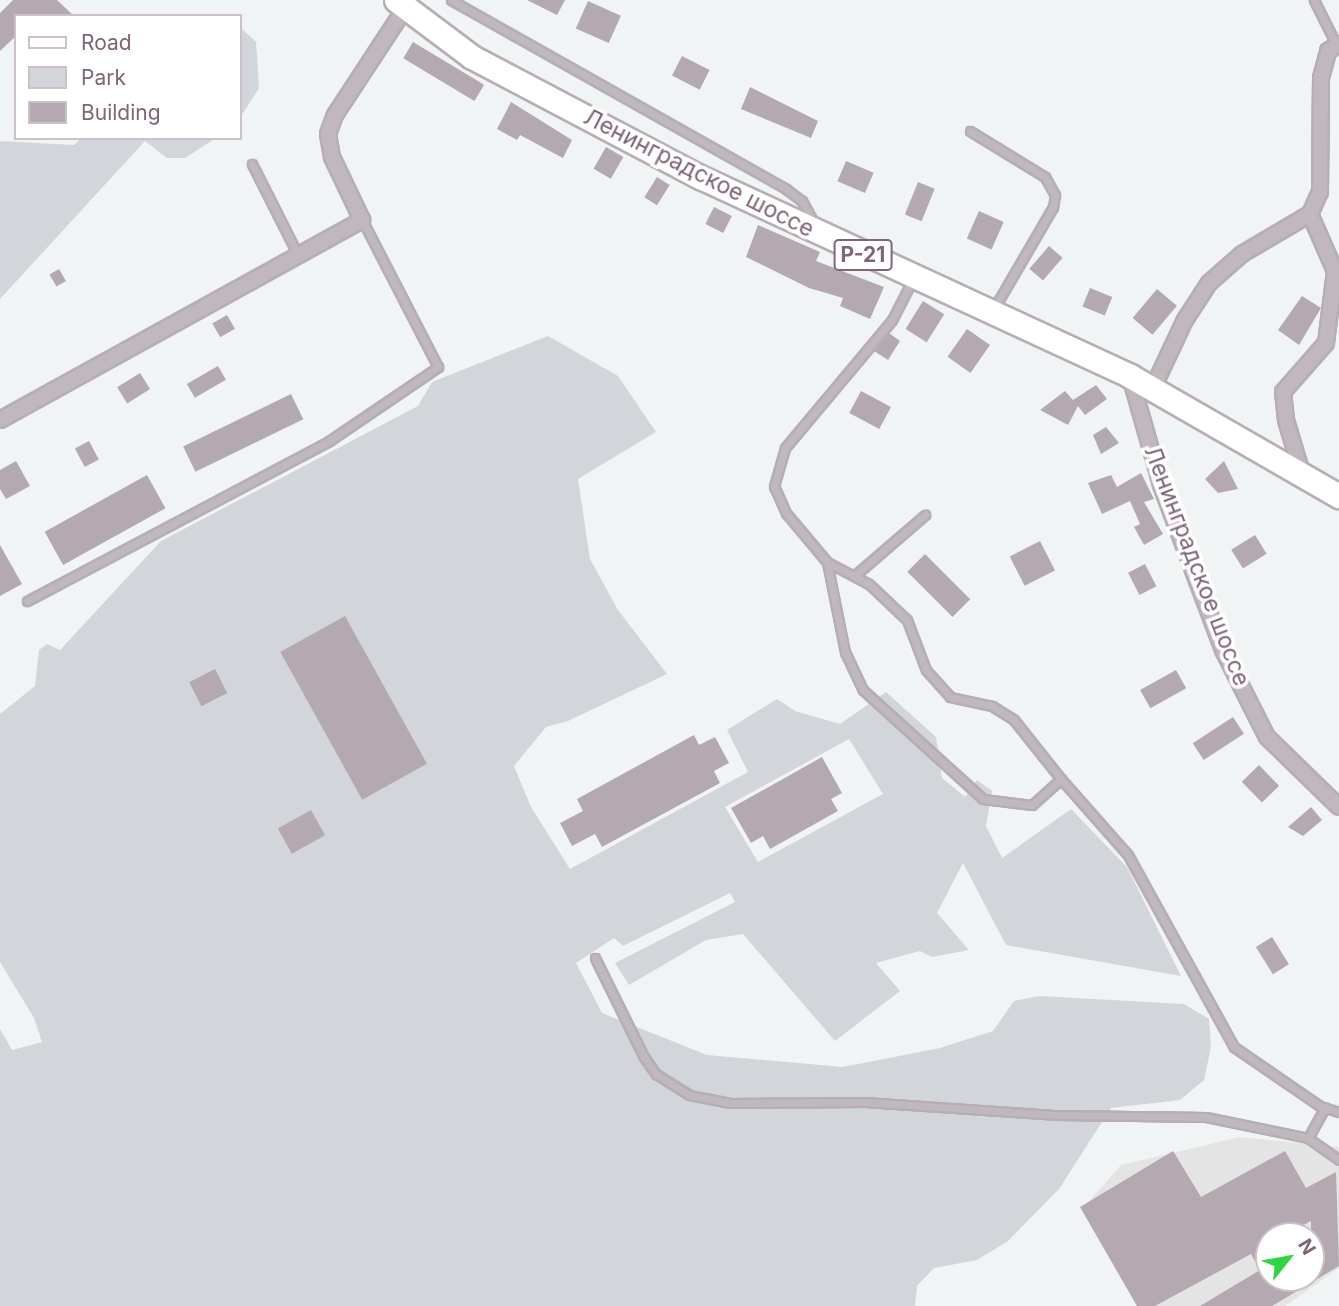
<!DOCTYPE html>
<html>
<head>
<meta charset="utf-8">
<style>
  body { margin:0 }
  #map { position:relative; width:1339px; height:1306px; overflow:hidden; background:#f0f4f4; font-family:Inter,sans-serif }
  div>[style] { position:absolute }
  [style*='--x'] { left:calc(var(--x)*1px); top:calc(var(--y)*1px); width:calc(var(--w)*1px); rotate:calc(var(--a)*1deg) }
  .built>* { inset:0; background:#e4e4e5 }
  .green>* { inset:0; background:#d2d6da }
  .building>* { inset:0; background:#b4a8b1; transform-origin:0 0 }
  .roads { filter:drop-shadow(2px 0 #b6aeb4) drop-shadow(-2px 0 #b6aeb4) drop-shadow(0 2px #b6aeb4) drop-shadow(0 -2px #b6aeb4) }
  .lane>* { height:7px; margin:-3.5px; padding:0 3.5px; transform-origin:3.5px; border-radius:3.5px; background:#c0b8bd }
  .street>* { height:14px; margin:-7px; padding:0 7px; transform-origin:7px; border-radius:7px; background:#c0b8bd }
  .primary>* { height:23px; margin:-11.5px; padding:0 11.5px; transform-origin:11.5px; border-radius:11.5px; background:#fff }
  span { translate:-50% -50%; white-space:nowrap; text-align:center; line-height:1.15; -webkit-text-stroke:7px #fff; paint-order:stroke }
  .shield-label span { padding:2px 5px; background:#fff; border:2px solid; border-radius:5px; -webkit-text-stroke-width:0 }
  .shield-label { font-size:21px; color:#7f6576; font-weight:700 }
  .street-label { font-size:23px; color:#7f6576 }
  .legend { position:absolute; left:14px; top:14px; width:228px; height:126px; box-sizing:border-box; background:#fff; border:2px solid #ccc1c8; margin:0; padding:9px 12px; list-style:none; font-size:21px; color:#7f6576 }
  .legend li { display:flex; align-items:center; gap:14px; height:35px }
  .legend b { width:35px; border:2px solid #ccc1c8 }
  .north { position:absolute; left:1255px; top:1222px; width:70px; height:70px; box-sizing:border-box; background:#fff; border:2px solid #ccc1c8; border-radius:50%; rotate:59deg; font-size:19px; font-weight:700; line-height:28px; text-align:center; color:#7f6576 }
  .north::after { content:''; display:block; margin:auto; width:24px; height:32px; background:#30d544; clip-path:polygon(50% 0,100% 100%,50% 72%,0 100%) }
</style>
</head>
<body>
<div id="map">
  <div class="built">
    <div style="clip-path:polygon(evenodd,1240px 1137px,1339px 1147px,1339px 1268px,1285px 1306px,1137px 1306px,1085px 1206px,1121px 1165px,1240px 1137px,1269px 1236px,1311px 1236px,1311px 1278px,1269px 1278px,1269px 1236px)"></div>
  </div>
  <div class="green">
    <div style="clip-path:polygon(240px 27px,256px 42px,259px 88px,240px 118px)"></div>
    <div style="clip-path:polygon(81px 138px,216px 138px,185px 158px,167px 158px,145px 141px,0 299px,0 141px,74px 145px)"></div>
    <div style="clip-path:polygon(evenodd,548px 336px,618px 376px,656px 432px,578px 479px,590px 559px,618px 610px,667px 674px,568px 721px,546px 727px,514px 766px,531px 807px,570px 869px,748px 772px,727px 730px,777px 699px,795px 711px,840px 724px,886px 692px,936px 737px,942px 778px,965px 797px,977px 780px,992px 791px,986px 826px,1002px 858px,1071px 809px,1127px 867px,1181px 976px,1006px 945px,963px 863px,937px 913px,969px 950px,932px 957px,920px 951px,876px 963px,900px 991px,835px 1041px,743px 934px,706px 940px,629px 985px,615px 963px,735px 902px,730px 893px,623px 946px,614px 938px,576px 963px,602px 1013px,707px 1055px,843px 1067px,940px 1048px,993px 1031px,1014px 1001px,1039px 996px,1184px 1004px,1209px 1019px,1211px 1047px,1204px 1080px,1180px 1100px,1111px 1108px,1059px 1189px,1008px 1241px,977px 1260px,934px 1268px,917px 1286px,915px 1306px,0 1306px,0 1029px,12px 1050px,42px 1042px,34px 1018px,0 962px,0 714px,35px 686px,39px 650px,47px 644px,60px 650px,161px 541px,418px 406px,432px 382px,548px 336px,849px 739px,883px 794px,758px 862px,725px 807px,849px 739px)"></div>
  </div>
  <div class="building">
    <div style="clip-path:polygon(13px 0,57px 0,74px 16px,16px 16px,16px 36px,0 51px,0 13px)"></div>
    <div style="clip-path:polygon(527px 0,565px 0,557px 15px)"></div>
    <div style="left:588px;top:1px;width:36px;height:30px;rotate:24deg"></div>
    <div style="left:413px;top:42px;width:83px;height:19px;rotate:31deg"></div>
    <div style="left:682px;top:56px;width:31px;height:22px;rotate:27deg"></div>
    <div style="clip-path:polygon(750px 87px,818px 121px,811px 138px,741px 109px)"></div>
    <div style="clip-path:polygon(511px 102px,572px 140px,563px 158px,520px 135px,517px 140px,497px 129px)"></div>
    <div style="left:606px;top:147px;width:20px;height:25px;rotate:30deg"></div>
    <div style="left:846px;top:161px;width:30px;height:22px;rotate:23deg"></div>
    <div style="left:657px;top:177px;width:15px;height:24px;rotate:32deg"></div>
    <div style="left:918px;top:182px;width:18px;height:35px;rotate:22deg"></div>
    <div style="left:714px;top:207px;width:20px;height:19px;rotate:27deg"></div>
    <div style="left:979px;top:211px;width:27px;height:30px;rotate:24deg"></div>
    <div style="clip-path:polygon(758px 225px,820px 252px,816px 261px,884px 287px,870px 319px,840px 306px,843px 298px,809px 288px,746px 257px)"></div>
    <div style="left:1049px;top:246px;width:18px;height:30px;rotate:41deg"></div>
    <div style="left:59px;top:269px;width:14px;height:11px;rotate:60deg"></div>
    <div style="left:1090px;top:288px;width:24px;height:20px;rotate:22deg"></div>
    <div style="left:1157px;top:289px;width:26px;height:38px;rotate:40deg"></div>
    <div style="clip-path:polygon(1302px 296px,1321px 308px,1299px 345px,1278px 330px)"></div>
    <div style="left:923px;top:301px;width:25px;height:33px;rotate:32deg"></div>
    <div style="left:227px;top:315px;width:16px;height:17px;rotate:60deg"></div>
    <div style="left:967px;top:329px;width:28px;height:34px;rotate:35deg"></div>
    <div style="clip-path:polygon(889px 333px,900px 341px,888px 360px,874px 351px)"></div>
    <div style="left:218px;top:366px;width:16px;height:36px;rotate:60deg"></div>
    <div style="left:140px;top:373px;width:19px;height:27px;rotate:58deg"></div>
    <div style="clip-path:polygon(1096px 385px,1107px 399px,1085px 415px,1078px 406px,1068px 425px,1040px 410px,1065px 391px,1073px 400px)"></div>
    <div style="left:861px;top:391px;width:34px;height:25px;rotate:28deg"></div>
    <div style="left:291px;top:394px;width:28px;height:120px;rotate:64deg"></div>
    <div style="clip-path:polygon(1106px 427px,1119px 443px,1101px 454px,1093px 435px)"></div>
    <div style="left:89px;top:441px;width:21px;height:16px;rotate:62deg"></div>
    <div style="clip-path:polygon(16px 461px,30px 486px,6px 499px,0 489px,0 470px)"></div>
    <div style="clip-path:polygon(1224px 461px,1238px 489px,1218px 493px,1205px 479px)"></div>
    <div style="clip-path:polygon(1141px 473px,1154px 499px,1144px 502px,1163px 534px,1144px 545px,1134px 527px,1140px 524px,1130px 501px,1102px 514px,1088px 483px,1111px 475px,1117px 487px)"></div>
    <div style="left:147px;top:475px;width:38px;height:117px;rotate:61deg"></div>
    <div style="left:1255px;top:535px;width:22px;height:28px;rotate:58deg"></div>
    <div style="left:1040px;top:541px;width:33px;height:34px;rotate:63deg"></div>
    <div style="clip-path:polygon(0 545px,22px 584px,0 596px)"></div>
    <div style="left:925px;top:554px;width:64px;height:25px;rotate:45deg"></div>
    <div style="left:1145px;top:564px;width:25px;height:19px;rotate:63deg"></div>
    <div style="left:345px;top:616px;width:169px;height:74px;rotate:61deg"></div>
    <div style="left:215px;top:669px;width:27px;height:29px;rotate:63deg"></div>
    <div style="left:1176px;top:670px;width:21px;height:41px;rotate:61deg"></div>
    <div style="left:1233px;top:717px;width:20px;height:48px;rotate:57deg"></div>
    <div style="clip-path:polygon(694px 735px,699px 745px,715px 737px,729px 763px,714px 771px,720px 783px,602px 847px,595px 834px,572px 846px,560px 823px,583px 811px,577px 799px)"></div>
    <div style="clip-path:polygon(822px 757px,842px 793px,831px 799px,838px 811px,770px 849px,763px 836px,751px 843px,731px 808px)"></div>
    <div style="left:1259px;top:765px;width:29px;height:24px;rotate:46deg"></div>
    <div style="clip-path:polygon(1311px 807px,1322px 820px,1303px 836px,1288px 827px)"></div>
    <div style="left:311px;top:810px;width:29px;height:38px;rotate:61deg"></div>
    <div style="left:1272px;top:937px;width:32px;height:19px;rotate:58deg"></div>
    <div style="clip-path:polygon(evenodd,1173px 1151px,1201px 1197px,1285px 1151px,1306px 1188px,1336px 1172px,1339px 1266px,1272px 1306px,1200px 1306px,1260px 1270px,1251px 1254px,1155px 1306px,1137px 1306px,1080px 1207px,1173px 1151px,1311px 1221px,1311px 1278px,1269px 1278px,1269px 1236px,1283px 1236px,1311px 1221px)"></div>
  </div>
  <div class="roads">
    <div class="lane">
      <div style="--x:451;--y:0;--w:385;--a:29.4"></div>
      <div style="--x:786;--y:189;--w:20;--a:37"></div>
      <div style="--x:802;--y:201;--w:25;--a:61"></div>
      <div style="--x:1314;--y:0;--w:49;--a:63.4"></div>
      <div style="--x:970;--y:131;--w:88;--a:31.5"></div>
      <div style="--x:1045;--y:177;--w:21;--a:61"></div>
      <div style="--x:1055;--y:195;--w:12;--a:99"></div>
      <div style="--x:1053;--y:207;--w:119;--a:120.2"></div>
      <div style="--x:252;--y:164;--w:102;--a:63.2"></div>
      <div style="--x:913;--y:279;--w:46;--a:117.1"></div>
      <div style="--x:892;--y:320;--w:167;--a:129.9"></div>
      <div style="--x:785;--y:448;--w:40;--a:106"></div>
      <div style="--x:774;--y:486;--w:30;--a:66"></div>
      <div style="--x:786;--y:513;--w:64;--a:50.1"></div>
      <div style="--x:827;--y:562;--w:92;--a:78.7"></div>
      <div style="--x:845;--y:652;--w:42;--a:64.7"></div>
      <div style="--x:863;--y:690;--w:162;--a:42.2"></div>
      <div style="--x:983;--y:799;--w:49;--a:7"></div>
      <div style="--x:1032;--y:805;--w:39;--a:-42"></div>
      <div style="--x:1061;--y:779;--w:101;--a:48.6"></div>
      <div style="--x:1128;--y:855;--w:219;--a:61.1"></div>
      <div style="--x:1234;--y:1047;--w:104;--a:34.5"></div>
      <div style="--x:1320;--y:1106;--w:20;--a:18"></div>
      <div style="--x:827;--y:562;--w:47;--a:27.6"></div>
      <div style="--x:869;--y:584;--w:52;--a:43.5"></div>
      <div style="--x:907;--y:620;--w:53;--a:69.2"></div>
      <div style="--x:926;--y:670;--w:36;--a:48"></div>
      <div style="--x:950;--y:697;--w:43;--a:12.1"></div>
      <div style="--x:992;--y:706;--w:26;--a:32"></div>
      <div style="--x:1014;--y:720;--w:75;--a:51.5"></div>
      <div style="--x:854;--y:576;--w:94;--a:-40.7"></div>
      <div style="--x:27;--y:601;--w:342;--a:-27.9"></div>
      <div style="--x:329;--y:441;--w:132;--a:-34.2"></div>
      <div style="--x:438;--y:367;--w:165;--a:-117.3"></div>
      <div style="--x:595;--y:958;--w:110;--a:63.7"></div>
      <div style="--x:644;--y:1057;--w:21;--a:55"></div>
      <div style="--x:656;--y:1074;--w:39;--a:32"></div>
      <div style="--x:689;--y:1095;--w:42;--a:11"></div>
      <div style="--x:730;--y:1103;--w:135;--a:-0.4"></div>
      <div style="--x:865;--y:1102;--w:193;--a:3.9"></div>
      <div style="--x:1058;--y:1115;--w:148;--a:0.8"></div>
      <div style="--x:1206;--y:1117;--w:104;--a:11.6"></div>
      <div style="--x:1308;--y:1138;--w:35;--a:-61"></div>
      <div style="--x:1308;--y:1138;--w:38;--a:35"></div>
    </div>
    <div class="street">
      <div style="--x:1130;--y:376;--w:113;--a:74.1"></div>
      <div style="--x:1161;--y:485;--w:176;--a:69.4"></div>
      <div style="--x:1223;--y:650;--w:97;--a:63.2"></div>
      <div style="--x:1267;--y:737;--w:100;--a:44.2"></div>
      <div style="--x:1152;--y:390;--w:77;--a:-64.8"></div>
      <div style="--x:1185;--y:320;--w:44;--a:-57"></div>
      <div style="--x:1209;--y:283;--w:44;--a:-41.3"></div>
      <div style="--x:1242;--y:254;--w:79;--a:-30.5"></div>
      <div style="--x:1310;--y:214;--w:24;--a:-66"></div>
      <div style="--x:1320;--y:192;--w:114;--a:-89.5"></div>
      <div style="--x:1321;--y:78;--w:28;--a:-75"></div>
      <div style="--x:1328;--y:51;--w:13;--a:-32"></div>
      <div style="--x:0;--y:420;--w:414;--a:-28.9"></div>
      <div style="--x:362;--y:220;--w:70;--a:-115.5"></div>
      <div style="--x:332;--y:157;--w:23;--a:-100"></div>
      <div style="--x:328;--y:134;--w:20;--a:-70"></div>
      <div style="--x:335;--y:115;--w:129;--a:-56.7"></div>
      <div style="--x:1303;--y:477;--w:59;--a:-106.6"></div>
      <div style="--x:1286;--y:420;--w:28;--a:-96"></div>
      <div style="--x:1283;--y:392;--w:65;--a:-48.7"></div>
      <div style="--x:1326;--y:343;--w:73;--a:-82.9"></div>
      <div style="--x:1335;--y:271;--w:62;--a:-113.7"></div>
    </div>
    <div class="primary">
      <div style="--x:396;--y:0;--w:95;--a:36.9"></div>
      <div style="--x:472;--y:57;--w:258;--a:27.8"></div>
      <div style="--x:700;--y:177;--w:474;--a:24.8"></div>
      <div style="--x:1130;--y:376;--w:241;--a:29.9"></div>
    </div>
  </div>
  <div class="shield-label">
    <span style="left:863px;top:255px">Р-21</span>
  </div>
  <div class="street-label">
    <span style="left:699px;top:173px;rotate:27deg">Ленинградское шоссе</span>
    <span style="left:1197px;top:566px;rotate:69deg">Ленинградское шоссе</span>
  </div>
  <ul class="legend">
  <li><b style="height:9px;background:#fff"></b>Road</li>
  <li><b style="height:19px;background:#d2d6da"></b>Park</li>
  <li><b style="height:19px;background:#b4a8b1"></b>Building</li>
  </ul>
  <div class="north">N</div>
</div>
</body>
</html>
